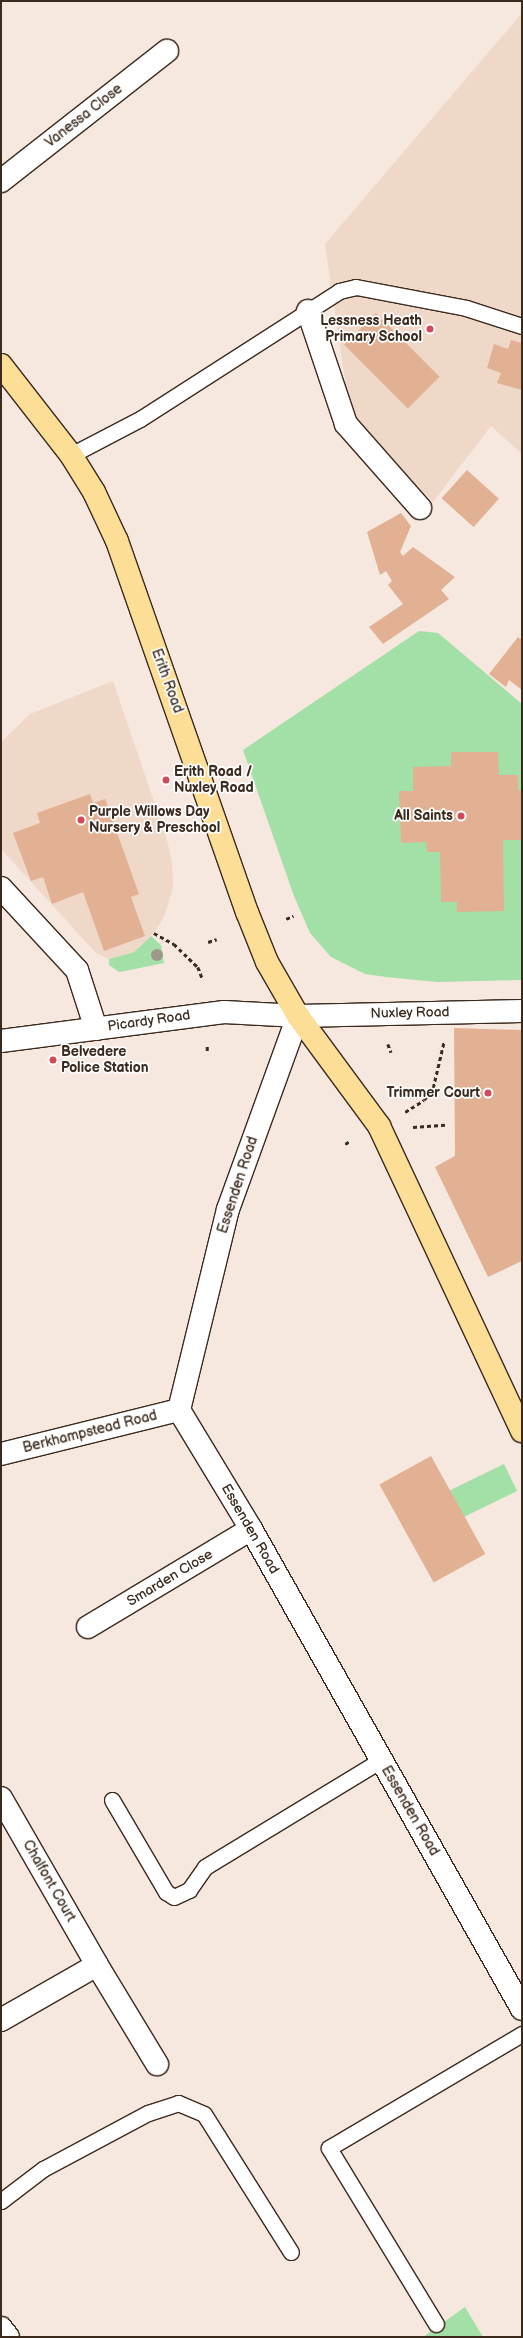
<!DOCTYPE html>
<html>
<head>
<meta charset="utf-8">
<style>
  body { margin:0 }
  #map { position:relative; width:523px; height:2338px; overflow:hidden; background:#f6e8df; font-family:"Balsamiq Sans",sans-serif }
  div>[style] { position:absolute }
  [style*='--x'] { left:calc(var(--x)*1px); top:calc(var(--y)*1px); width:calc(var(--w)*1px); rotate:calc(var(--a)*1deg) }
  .built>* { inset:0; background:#f0d8c8 }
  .green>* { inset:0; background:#a2e0a8; transform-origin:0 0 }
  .building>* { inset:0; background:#e2b193; transform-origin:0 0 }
  .path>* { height:2.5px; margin-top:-1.25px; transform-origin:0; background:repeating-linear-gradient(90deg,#3b2a1e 0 4px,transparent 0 7px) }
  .roads { filter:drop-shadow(1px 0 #3b2a1e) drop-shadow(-1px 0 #3b2a1e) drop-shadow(0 1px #3b2a1e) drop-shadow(0 -1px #3b2a1e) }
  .lane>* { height:15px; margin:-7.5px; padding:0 7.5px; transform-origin:7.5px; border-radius:7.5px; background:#fff }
  .street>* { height:22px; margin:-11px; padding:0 11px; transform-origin:11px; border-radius:11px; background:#fff }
  .secondary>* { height:22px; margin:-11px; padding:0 11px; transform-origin:11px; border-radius:11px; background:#fff }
  .primary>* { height:22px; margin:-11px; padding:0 11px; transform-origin:11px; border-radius:11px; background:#fcde96 }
  .trees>* { width:12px; height:12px; margin:-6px; border-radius:50%; background:#9d9988 }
  .dots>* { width:11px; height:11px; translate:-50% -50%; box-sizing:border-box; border:2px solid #fff; border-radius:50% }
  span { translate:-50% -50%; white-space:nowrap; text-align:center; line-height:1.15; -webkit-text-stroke:3.5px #fff; paint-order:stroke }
  .street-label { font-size:14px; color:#3b2a1e }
  .poi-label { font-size:14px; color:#3b2a1e; font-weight:700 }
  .right { translate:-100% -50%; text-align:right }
  .left { translate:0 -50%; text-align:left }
  .frame { position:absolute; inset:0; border:2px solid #3b2a1e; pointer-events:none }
</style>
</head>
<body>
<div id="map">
  <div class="built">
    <div style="clip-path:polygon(522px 13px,522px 454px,491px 426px,433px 502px,350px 414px,325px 244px)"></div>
    <div style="clip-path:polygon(113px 681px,167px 840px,172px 862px,173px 888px,164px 917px,154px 933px,134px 952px,109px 959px,96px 953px,1px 849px,1px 742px,30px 714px)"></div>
  </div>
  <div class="green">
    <div style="clip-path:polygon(419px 631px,438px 633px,522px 704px,522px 980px,437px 982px,386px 977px,365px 974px,331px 957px,310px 933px,294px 896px,243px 750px)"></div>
    <div style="clip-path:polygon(151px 936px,161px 945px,164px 963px,125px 971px,119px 972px,109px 965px,109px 959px,134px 952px)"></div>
    <div style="left:504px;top:1464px;width:30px;height:60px;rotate:64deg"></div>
    <div style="clip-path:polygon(465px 2307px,483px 2337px,423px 2337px)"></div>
  </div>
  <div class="building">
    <div style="left:376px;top:313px;width:90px;height:45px;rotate:45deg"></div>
    <div style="clip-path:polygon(511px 340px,522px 343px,522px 390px,497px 383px,501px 373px,487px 368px,494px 344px,508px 349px)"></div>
    <div style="left:467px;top:470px;width:43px;height:38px;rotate:42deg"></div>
    <div style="clip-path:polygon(401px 513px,411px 526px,400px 552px,403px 556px,413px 547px,455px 577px,441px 590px,449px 599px,383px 644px,369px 627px,403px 604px,388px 585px,392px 581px,386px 571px,380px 575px,367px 532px)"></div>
    <div style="clip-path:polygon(518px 637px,522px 640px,522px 690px,509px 680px,506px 687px,489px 674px)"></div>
    <div style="clip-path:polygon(451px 752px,498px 752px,499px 775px,518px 775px,518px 790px,522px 790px,522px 840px,503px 840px,504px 911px,457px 912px,457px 902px,441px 902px,440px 852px,427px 852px,426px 842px,401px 843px,399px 791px,413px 791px,413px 767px,451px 766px)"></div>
    <div style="clip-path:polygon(90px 794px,93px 803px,105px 799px,139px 894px,131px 897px,145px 936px,104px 951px,83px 892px,52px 904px,43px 877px,31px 881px,13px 833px,40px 823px,37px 813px)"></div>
    <div style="clip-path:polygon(454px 1028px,522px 1030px,522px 1261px,488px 1277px,435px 1167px,455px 1156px)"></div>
    <div style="left:431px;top:1456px;width:112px;height:59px;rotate:61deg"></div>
  </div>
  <div class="path">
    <div style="--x:286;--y:919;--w:8;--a:-23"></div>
    <div style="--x:154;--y:933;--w:23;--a:29"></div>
    <div style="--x:174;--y:944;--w:33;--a:44"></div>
    <div style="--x:198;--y:967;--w:14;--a:69"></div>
    <div style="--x:208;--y:942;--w:9;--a:-18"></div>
    <div style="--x:388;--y:1044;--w:9;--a:69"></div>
    <div style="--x:207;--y:1051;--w:6;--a:-90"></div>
    <div style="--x:405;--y:1112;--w:22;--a:-32"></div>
    <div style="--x:424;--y:1100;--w:15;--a:-53"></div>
    <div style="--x:433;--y:1088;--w:48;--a:-76.8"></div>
    <div style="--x:413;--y:1127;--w:32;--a:-4"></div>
    <div style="--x:345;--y:1144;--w:6;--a:-31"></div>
  </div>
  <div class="roads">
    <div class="lane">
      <div style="--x:71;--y:455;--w:78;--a:-27.6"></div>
      <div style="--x:140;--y:419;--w:237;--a:-32.7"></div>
      <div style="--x:339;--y:291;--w:17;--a:-13"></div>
      <div style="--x:356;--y:287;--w:112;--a:10.8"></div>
      <div style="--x:466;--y:308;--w:59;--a:17.8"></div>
      <div style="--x:112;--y:1800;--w:107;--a:59.6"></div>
      <div style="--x:166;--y:1892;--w:9;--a:32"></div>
      <div style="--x:174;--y:1897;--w:17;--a:-25"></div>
      <div style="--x:189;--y:1890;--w:28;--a:-55"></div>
      <div style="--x:205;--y:1867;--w:206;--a:-31.3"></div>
      <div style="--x:1;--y:2201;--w:53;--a:-37.3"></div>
      <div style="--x:43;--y:2169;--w:119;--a:-28.1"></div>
      <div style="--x:148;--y:2113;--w:32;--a:-18"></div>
      <div style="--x:178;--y:2103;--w:28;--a:23"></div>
      <div style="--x:204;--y:2114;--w:163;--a:57.8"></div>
      <div style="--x:436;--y:2324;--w:206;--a:-121.3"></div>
      <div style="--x:329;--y:2148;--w:224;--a:-30.6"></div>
    </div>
    <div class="street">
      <div style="--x:1;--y:181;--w:211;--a:-38.1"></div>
      <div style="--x:308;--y:311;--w:119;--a:71.4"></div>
      <div style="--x:346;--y:424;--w:112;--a:48.6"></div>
      <div style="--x:1;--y:888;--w:112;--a:47.2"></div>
      <div style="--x:77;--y:970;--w:62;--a:72.1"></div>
      <div style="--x:522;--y:1011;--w:224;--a:178.7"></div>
      <div style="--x:298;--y:1016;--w:205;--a:109.9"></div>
      <div style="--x:228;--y:1209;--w:207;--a:103.7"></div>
      <div style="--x:179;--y:1410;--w:139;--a:58.8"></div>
      <div style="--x:251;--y:1529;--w:551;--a:60.55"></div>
      <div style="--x:1;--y:1454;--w:183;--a:-13.9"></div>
      <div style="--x:88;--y:1627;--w:190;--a:-31"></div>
      <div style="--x:1;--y:1798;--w:193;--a:60.1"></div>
      <div style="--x:97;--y:1965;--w:111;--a:150.2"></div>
      <div style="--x:97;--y:1965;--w:116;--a:58.8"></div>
      <div style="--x:1;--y:2328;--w:11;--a:52"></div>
    </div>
    <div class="secondary">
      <div style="--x:1;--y:1041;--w:225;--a:-7.4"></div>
      <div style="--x:224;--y:1012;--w:74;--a:3.1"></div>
    </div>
    <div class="primary">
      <div style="--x:1;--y:365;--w:114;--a:52.1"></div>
      <div style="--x:71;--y:455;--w:44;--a:58.1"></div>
      <div style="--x:94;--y:492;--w:54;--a:64.9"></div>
      <div style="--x:117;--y:541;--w:393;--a:70.7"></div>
      <div style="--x:247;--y:912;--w:54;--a:68.2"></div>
      <div style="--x:267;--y:962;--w:62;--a:60.1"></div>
      <div style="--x:298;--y:1016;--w:137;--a:53.6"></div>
      <div style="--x:379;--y:1126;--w:337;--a:64.9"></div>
    </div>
  </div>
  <div class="trees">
    <div style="left:157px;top:955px"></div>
  </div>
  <div class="dots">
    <div style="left:430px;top:329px;background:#d1495b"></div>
    <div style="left:166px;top:780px;background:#d1495b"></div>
    <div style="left:461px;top:816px;background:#d1495b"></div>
    <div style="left:81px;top:820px;background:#d1495b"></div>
    <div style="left:53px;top:1060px;background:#d1495b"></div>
    <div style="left:488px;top:1093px;background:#d1495b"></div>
  </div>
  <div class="street-label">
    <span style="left:84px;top:116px;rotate:-38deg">Vanessa Close</span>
    <span style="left:167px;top:681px;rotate:70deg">Erith Road</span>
    <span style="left:410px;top:1013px;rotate:-1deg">Nuxley Road</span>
    <span style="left:149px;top:1021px;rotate:-8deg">Picardy Road</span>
    <span style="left:238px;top:1185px;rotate:-72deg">Essenden Road</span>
    <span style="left:90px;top:1432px;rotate:-14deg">Berkhampstead Road</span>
    <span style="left:250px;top:1529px;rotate:60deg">Essenden Road</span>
    <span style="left:170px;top:1578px;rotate:-31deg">Smarden Close</span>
    <span style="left:410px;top:1811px;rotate:60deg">Essenden Road</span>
    <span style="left:49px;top:1881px;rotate:60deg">Chalfont Court</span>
  </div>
  <div class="poi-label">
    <span class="right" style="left:422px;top:329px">Lessness Heath<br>Primary School</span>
    <span class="left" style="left:174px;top:780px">Erith Road /<br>Nuxley Road</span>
    <span class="left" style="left:89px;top:820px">Purple Willows Day<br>Nursery &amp; Preschool</span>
    <span class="right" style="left:453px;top:816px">All Saints</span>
    <span class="left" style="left:61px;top:1060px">Belvedere<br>Police Station</span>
    <span class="right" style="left:480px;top:1093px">Trimmer Court</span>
  </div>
  <div class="frame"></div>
</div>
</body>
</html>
